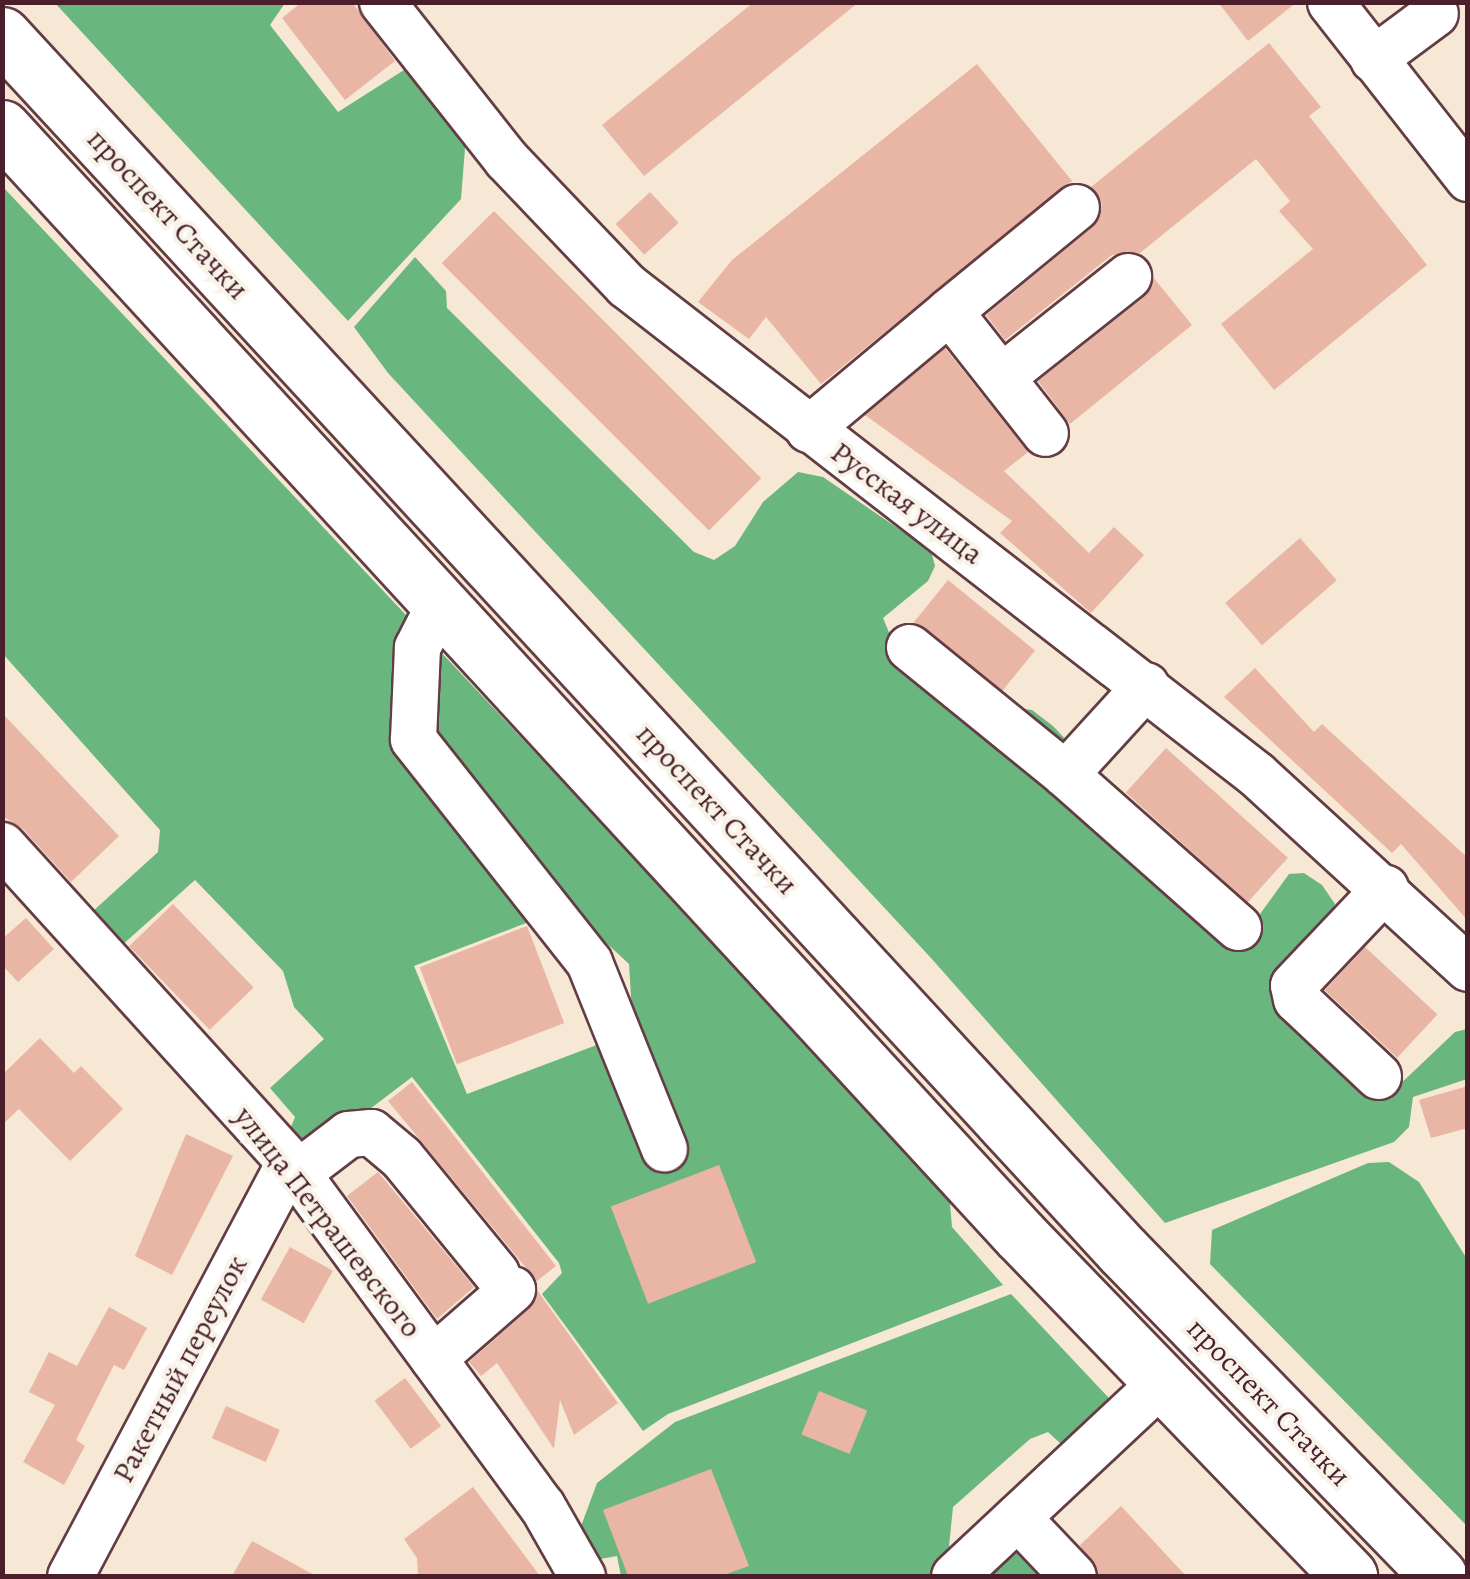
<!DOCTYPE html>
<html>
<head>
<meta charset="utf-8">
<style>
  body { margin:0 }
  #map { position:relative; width:1470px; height:1579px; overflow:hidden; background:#f6e8d5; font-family:Alegreya,serif }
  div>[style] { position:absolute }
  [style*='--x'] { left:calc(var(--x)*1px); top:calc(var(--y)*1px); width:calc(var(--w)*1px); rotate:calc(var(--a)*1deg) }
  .forest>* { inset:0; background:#6ab67f }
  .building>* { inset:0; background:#e9b5a5; transform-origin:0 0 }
  .roads { filter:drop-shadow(2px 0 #643d44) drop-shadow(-2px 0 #643d44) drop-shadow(0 2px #643d44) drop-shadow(0 -2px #643d44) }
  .minor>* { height:45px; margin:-22.5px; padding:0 22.5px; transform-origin:22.5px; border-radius:22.5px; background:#fff }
  .major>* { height:55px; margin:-27.5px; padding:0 27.5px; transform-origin:27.5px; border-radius:27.5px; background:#fff }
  span { translate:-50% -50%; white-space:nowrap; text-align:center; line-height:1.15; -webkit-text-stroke:8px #f7f3e8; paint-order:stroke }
  .street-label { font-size:30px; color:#4a1f2b }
  .frame { position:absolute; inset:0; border:5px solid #4a1f2b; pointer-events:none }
</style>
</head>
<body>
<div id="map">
  <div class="forest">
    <div style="clip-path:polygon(55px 3px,285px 3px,270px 25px,338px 112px,404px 70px,426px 71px,466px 136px,461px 199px,348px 321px)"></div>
    <div style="clip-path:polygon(evenodd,3px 187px,949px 1192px,952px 1227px,1003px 1285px,668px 1414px,643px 1431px,542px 1294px,562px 1273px,559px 1263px,412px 1077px,308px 1156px,289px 1132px,295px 1117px,270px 1088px,324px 1039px,294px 1007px,283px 971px,195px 880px,121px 946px,92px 912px,158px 852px,160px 830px,3px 654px,3px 187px,552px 913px,587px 925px,629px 964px,632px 1013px,602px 1043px,467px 1094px,414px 966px,552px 913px)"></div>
    <div style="clip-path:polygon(415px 257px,446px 291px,447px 308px,694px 552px,714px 560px,735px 546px,763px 502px,798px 472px,823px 477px,931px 551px,935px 566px,928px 581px,883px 618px,898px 654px,1011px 707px,1032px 710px,1053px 726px,1247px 932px,1289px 874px,1304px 873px,1322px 885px,1335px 904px,1326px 924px,1281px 962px,1278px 975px,1395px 1089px,1455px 1032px,1467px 1029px,1467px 1079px,1413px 1097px,1409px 1127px,1394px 1142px,1165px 1223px,931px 958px,388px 373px,354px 327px)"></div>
    <div style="clip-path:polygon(1389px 1162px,1419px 1182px,1467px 1259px,1467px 1526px,1210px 1264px,1212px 1230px,1368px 1163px)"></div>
    <div style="clip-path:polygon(1011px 1294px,1122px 1412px,1074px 1456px,1048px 1432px,1030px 1439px,953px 1507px,946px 1576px,621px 1576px,617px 1556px,589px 1561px,580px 1529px,597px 1483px,675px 1422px)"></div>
    <div style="clip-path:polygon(1008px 1538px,1060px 1576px,973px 1576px)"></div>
  </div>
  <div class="building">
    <div style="clip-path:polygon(302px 2px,352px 2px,395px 61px,345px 100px,282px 18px)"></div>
    <div style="clip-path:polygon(754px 2px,859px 2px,644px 176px,602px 125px)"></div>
    <div style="clip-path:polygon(1218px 2px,1297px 2px,1248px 41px)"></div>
    <div style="clip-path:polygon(1269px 43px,1321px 107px,1309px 116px,1427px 265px,1274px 390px,1221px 324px,1313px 249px,1279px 211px,1290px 201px,1256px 159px,1140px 253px,1112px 255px,1005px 340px,986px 315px,1093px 227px,1102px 204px,1091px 187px)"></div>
    <div style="clip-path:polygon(977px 64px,1072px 181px,821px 384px,766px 317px,749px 339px,698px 302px,732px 260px)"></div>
    <div style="left:650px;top:192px;width:42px;height:47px;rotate:47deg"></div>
    <div style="left:494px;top:211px;width:378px;height:74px;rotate:45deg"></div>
    <div style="clip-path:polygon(1153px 277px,1192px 325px,1070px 424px,1038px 381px,1144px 297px)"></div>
    <div style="clip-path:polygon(945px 348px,1028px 452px,1004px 471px,1089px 553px,1114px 527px,1144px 555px,1091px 613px,1000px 533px,1012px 521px,865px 415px)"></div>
    <div style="left:1300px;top:538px;width:56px;height:99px;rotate:49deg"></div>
    <div style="left:948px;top:580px;width:112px;height:54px;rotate:39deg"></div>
    <div style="clip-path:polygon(1255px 668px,1314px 732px,1322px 724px,1468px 858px,1468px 921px,1401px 844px,1392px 853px,1224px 697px)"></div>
    <div style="clip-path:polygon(2px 713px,119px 836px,71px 882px,21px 827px,2px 816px)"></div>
    <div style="left:1166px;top:748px;width:164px;height:60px;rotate:42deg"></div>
    <div style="left:173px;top:904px;width:116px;height:61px;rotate:46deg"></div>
    <div style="clip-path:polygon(26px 918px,54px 949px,18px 982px,2px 965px,2px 939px)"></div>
    <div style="left:527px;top:926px;width:104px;height:115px;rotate:69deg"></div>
    <div style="left:1365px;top:947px;width:99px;height:59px;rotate:43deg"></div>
    <div style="clip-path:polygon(40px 1038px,74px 1073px,81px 1066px,123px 1109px,70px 1161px,19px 1109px,2px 1125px,2px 1075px)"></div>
    <div style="clip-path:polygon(412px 1082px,556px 1266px,537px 1281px,388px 1101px)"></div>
    <div style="clip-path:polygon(1468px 1086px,1468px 1128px,1431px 1138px,1419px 1100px)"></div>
    <div style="clip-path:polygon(186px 1134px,233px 1156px,172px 1275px,135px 1256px)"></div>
    <div style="left:719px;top:1165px;width:104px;height:116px;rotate:69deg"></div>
    <div style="clip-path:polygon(378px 1172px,474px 1287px,437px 1319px,347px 1196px)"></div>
    <div style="left:290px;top:1247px;width:49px;height:60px;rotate:29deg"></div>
    <div style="clip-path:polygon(537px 1290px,618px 1403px,574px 1435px,560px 1400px,554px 1449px,497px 1363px,481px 1376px,469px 1362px,529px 1309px)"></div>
    <div style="clip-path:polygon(109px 1307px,147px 1328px,124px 1370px,114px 1365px,76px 1440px,85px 1446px,64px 1485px,23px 1462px,55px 1405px,29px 1392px,49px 1352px,77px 1366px)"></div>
    <div style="left:405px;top:1378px;width:60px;height:38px;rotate:53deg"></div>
    <div style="left:819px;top:1391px;width:52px;height:47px;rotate:22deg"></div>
    <div style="left:226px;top:1406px;width:59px;height:35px;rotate:24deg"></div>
    <div style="clip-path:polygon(711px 1469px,749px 1566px,721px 1576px,628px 1576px,603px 1510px)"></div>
    <div style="clip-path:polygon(473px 1487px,495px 1516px,540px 1576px,418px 1576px,417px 1558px,404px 1539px)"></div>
    <div style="clip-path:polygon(1121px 1506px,1186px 1576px,1098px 1576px,1080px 1545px)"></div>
    <div style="clip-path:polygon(252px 1541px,316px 1576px,232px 1576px)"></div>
  </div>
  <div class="roads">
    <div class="minor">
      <div style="--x:382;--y:2;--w:200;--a:51.7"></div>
      <div style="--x:506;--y:159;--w:174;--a:46.4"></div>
      <div style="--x:626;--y:285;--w:798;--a:37.82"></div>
      <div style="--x:1256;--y:774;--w:287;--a:42.5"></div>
      <div style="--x:1330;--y:2;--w:224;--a:51.9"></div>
      <div style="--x:1373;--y:59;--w:77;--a:-36.6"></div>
      <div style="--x:949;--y:311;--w:164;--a:-39.3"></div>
      <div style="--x:1002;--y:376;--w:161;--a:-38.4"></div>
      <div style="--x:808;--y:429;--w:184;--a:-39.9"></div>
      <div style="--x:949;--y:311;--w:155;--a:51.8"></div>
      <div style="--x:440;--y:602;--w:51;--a:117.1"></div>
      <div style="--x:417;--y:647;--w:92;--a:92.5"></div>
      <div style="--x:413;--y:739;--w:284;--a:51.7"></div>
      <div style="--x:589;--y:962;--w:201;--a:68.1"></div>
      <div style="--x:909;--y:647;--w:201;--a:39.1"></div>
      <div style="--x:1065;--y:774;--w:120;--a:-47.7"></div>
      <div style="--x:1065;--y:774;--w:231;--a:41.5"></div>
      <div style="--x:2;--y:845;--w:428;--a:47.8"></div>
      <div style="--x:289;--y:1162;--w:427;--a:53.7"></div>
      <div style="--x:542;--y:1506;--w:81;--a:60.3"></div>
      <div style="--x:1378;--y:1076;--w:112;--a:-136.8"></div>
      <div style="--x:1296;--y:999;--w:14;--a:-102"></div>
      <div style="--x:1293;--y:985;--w:134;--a:-46.5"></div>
      <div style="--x:297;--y:1173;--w:64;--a:-37.4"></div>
      <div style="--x:348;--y:1134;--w:23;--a:-5"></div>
      <div style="--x:371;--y:1132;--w:39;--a:40"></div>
      <div style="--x:401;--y:1157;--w:150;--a:50.7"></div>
      <div style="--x:433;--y:1358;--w:105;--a:-41.1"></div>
      <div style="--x:1017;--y:1517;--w:81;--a:46.5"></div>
      <div style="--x:70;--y:1576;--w:468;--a:-62.1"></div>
      <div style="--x:954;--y:1576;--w:282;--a:-43.1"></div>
    </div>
    <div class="major">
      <div style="--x:2;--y:35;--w:1654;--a:47.33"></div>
      <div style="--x:1123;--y:1251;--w:453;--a:45.8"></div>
      <div style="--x:2;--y:128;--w:1504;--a:47.4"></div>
      <div style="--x:1020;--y:1235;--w:474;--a:46"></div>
    </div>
  </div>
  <div class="street-label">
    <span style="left:168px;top:214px;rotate:47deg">проспект Стачки</span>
    <span style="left:907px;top:503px;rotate:37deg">Русская улица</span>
    <span style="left:717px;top:809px;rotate:47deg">проспект Стачки</span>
    <span style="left:328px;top:1222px;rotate:52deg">улица Петрашевского</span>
    <span style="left:180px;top:1369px;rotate:-62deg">Ракетный переулок</span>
    <span style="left:1269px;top:1402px;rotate:46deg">проспект Стачки</span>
  </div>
  <div class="frame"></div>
</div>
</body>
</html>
